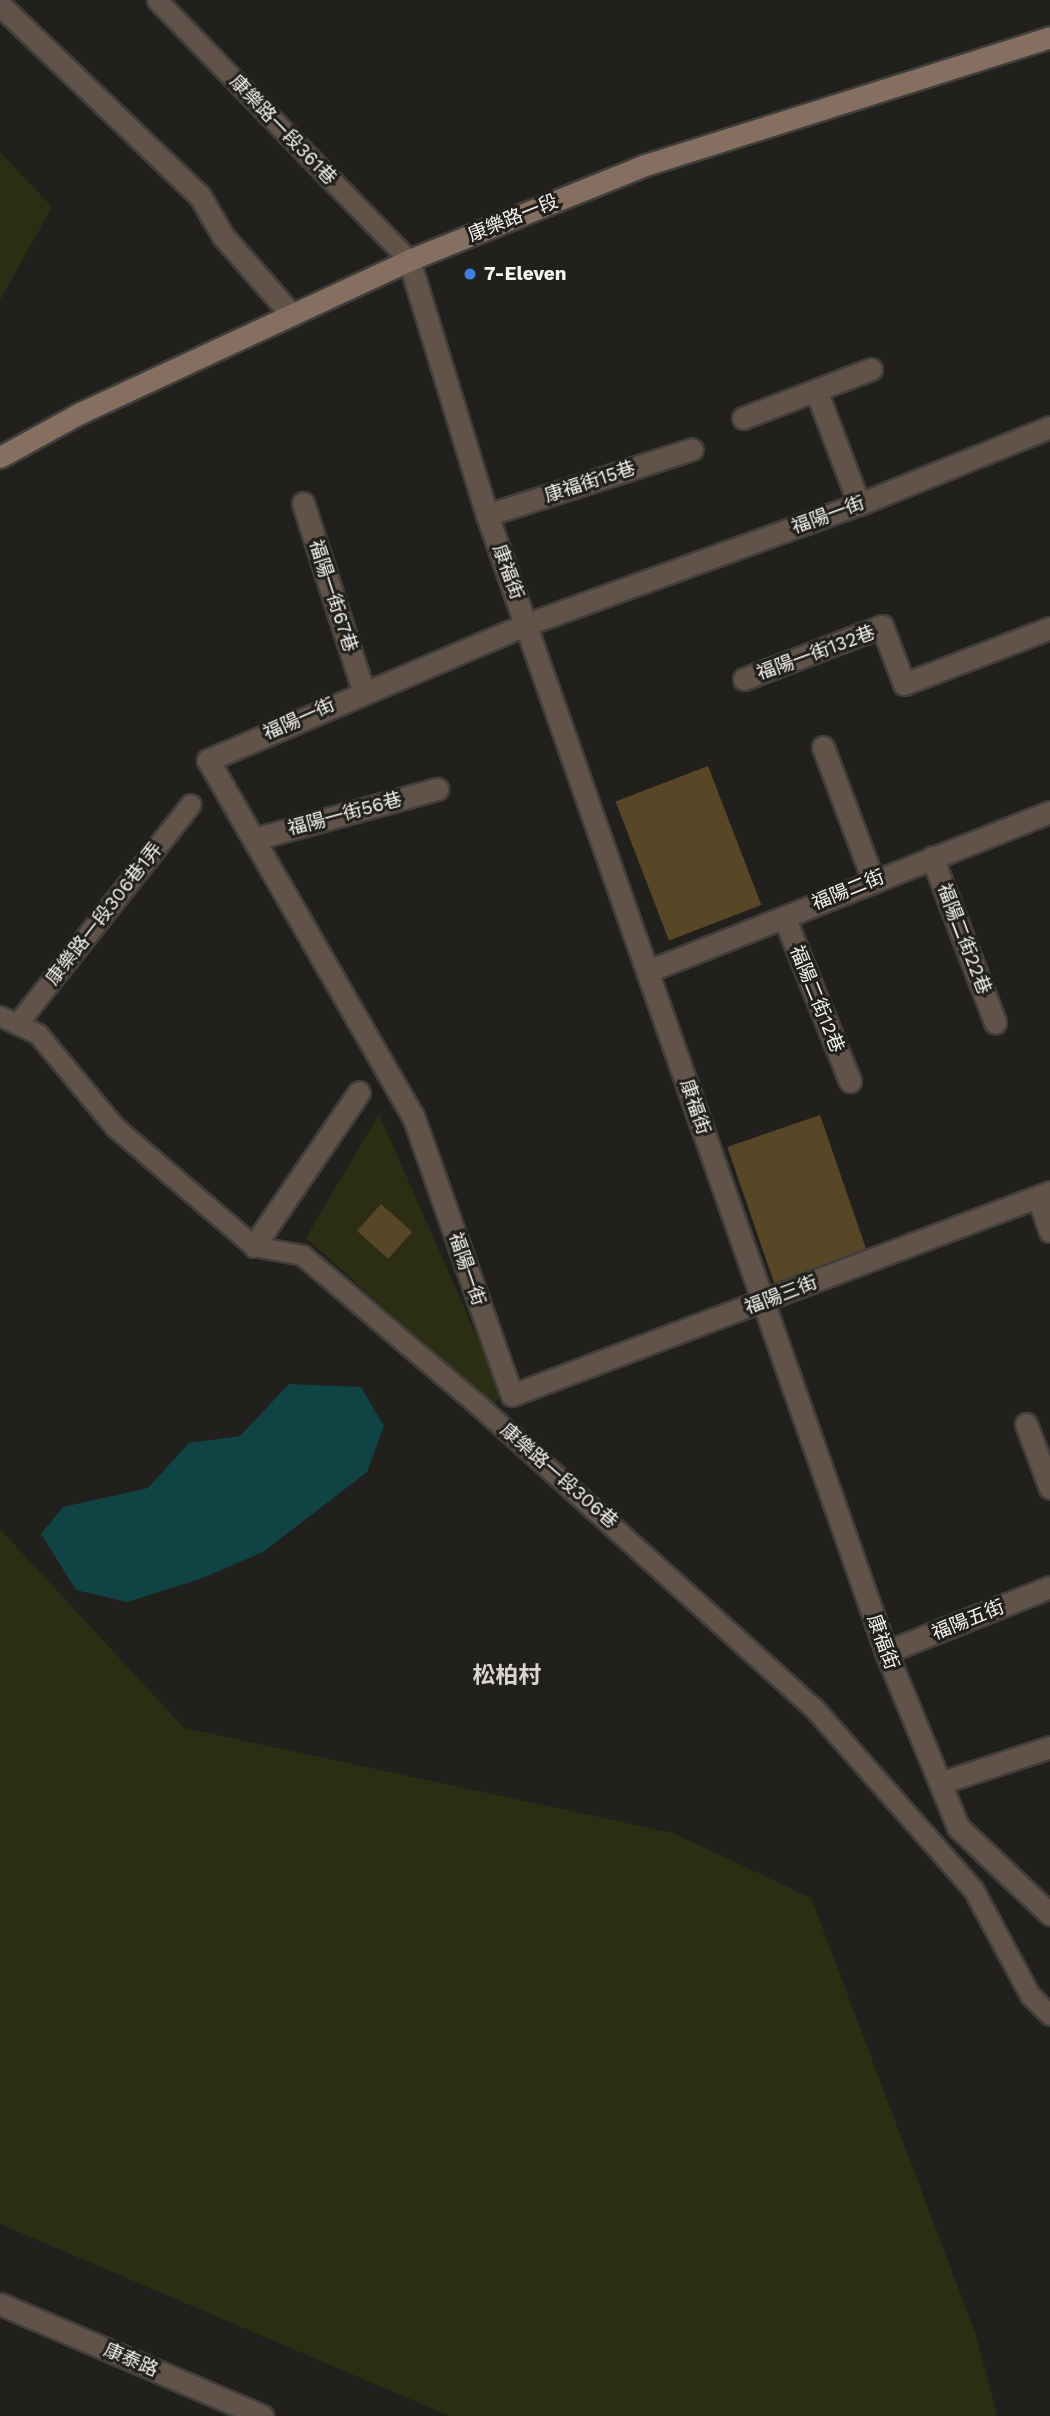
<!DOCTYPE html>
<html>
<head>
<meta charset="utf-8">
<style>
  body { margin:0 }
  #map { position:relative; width:1050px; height:2416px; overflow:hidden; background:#22201c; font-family:"Work Sans","Noto Sans TC",sans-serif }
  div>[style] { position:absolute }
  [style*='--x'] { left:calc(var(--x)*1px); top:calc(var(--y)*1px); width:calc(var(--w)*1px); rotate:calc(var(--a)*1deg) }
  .green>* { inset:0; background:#2c2e14 }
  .water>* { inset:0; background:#0f4344 }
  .building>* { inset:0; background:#574726; transform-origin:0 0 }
  .roads { filter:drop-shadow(2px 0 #403e3a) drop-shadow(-2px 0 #403e3a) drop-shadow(0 2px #403e3a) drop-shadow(0 -2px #403e3a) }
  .lane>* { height:19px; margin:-9.5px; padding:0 9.5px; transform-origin:9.5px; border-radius:9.5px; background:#615349 }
  .street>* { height:21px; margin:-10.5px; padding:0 10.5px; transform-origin:10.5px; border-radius:10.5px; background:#615349 }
  .secondary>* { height:21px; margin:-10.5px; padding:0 10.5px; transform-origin:10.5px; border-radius:10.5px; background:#856f60 }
  .dots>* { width:19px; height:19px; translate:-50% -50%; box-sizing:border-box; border:4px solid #22201c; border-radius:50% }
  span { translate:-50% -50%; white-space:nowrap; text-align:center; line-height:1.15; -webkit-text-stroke:6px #22201c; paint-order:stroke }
  .street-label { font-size:19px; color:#f5f3f1 }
  .poi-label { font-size:19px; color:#f5f3f1; font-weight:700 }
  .left { translate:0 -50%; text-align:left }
  .quarter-label { font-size:23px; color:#d9d6d0; font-weight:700 }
</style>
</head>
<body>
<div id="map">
  <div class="green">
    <div style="clip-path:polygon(0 152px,52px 207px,0 300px)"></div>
    <div style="clip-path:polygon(379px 1114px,502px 1394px,493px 1406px,306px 1238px)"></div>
    <div style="clip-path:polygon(0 1529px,184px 1728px,673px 1833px,811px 1898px,977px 2338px,997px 2416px,450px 2416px,0 2224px)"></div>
  </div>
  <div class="water">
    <div style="clip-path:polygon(289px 1384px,361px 1387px,384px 1426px,367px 1472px,263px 1552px,200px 1579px,127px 1602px,76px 1590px,41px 1534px,63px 1507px,148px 1488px,189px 1443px,240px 1436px)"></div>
  </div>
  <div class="building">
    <div style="left:708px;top:766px;width:149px;height:99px;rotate:69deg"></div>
    <div style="left:820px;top:1115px;width:144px;height:98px;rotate:71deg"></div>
    <div style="left:381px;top:1204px;width:42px;height:36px;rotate:42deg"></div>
  </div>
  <div class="roads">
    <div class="lane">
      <div style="--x:157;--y:0;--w:362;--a:45.9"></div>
      <div style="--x:0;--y:1016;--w:42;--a:25.3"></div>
      <div style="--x:38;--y:1034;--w:121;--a:50.4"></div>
      <div style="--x:115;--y:1127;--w:183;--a:40.6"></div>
      <div style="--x:254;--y:1246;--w:49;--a:10.6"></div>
      <div style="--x:302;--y:1255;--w:228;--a:40.4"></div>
      <div style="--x:476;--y:1403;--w:454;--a:42.1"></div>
      <div style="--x:813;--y:1707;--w:242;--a:48.7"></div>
      <div style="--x:973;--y:1889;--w:120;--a:61.7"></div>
      <div style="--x:1030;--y:1995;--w:28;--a:45"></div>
      <div style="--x:17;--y:1024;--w:280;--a:-51.7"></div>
    </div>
    <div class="street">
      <div style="--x:0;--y:5;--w:277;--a:43.7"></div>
      <div style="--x:200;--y:196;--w:46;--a:60.1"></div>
      <div style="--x:223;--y:236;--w:105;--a:48.9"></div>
      <div style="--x:409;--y:260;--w:267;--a:73"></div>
      <div style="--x:487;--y:515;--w:1205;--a:70.66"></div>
      <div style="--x:886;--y:1652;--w:189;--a:67.6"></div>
      <div style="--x:958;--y:1827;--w:127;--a:43.4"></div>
      <div style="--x:817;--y:393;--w:119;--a:69.3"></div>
      <div style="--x:743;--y:418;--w:137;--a:-20.9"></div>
      <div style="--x:1050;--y:427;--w:206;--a:158"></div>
      <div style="--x:859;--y:504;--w:353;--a:160.1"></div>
      <div style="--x:527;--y:624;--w:347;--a:156.9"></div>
      <div style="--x:208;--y:760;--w:411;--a:60.1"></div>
      <div style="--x:413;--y:1116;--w:296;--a:70.5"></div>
      <div style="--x:512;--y:1395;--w:575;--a:-20.67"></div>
      <div style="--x:303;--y:503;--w:196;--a:72.2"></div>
      <div style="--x:487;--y:515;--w:215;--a:-17.8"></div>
      <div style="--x:744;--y:679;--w:148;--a:-21"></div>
      <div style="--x:882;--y:626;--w:62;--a:69.2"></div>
      <div style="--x:904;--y:684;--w:156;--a:-21"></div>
      <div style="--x:823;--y:747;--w:142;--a:69.4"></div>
      <div style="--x:254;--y:839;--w:190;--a:-15.3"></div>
      <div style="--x:932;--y:857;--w:177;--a:69.1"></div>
      <div style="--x:784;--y:917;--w:177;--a:68.1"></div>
      <div style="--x:648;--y:971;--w:432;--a:-21.6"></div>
      <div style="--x:1038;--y:1197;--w:36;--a:71"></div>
      <div style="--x:254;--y:1246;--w:186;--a:-55.7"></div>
      <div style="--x:1026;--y:1424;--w:68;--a:69.4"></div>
      <div style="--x:886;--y:1652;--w:176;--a:-21.6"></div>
      <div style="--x:940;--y:1783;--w:116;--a:-18.1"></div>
      <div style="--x:0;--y:2304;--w:285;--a:23.1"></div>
    </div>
    <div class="secondary">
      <div style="--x:0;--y:457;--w:91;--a:-28.8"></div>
      <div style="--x:80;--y:413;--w:363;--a:-24.9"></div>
      <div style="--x:409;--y:260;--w:254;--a:-21.9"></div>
      <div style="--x:645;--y:165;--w:425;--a:-17.5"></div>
    </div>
  </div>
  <div class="dots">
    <div style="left:470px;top:274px;background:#3f7fe0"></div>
  </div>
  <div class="street-label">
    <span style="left:283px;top:130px;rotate:46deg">康樂路一段361巷</span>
    <span style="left:513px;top:218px;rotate:-22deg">康樂路一段</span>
    <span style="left:590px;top:482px;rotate:-18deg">康福街15巷</span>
    <span style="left:828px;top:515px;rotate:-20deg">福陽一街</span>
    <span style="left:508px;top:572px;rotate:70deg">康福街</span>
    <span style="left:333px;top:596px;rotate:72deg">福陽一街67巷</span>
    <span style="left:816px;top:653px;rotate:-20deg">福陽一街132巷</span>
    <span style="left:299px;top:719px;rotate:-24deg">福陽一街</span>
    <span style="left:345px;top:814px;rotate:-15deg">福陽一街56巷</span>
    <span style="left:848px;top:890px;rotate:-22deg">福陽二街</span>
    <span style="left:104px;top:914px;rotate:-52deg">康樂路一段306巷1弄</span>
    <span style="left:964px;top:939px;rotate:69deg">福陽二街22巷</span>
    <span style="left:817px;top:999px;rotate:68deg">福陽二街12巷</span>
    <span style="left:695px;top:1107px;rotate:71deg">康福街</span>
    <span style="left:467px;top:1269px;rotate:71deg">福陽一街</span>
    <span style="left:781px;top:1295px;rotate:-21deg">福陽三街</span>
    <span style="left:559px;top:1476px;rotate:41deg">康樂路一段306巷</span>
    <span style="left:968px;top:1620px;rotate:-22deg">福陽五街</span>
    <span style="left:883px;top:1642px;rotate:70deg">康福街</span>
    <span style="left:131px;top:2360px;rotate:23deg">康泰路</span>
  </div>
  <div class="poi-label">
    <span class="left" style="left:484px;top:274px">7-Eleven</span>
  </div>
  <div class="quarter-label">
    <span style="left:507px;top:1676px">松柏村</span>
  </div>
</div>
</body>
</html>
